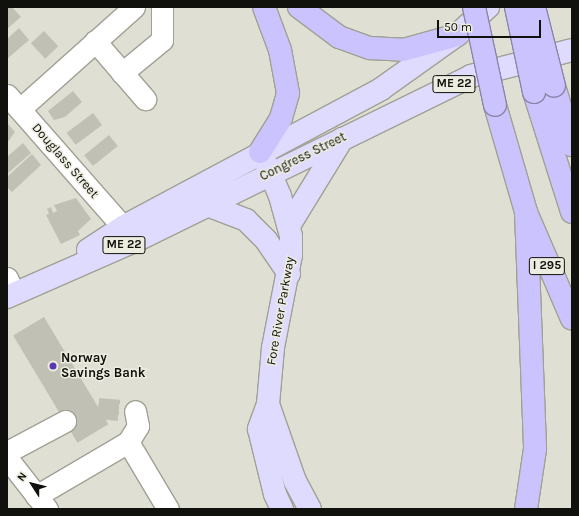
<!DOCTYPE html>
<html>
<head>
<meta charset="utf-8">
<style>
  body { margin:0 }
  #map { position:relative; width:579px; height:516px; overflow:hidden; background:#dfdfd3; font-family:Karla,sans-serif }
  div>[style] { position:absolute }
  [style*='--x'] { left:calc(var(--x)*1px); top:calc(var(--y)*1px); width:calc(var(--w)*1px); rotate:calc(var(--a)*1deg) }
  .building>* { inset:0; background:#c1c0b4; transform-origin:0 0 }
  .minor-tunnel>* { height:21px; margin-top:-10.5px; transform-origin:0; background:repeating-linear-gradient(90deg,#c0c0b5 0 21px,transparent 0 31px) }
  .roads { filter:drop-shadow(1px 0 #a1a095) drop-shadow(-1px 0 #a1a095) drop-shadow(0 1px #a1a095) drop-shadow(0 -1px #a1a095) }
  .minor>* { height:21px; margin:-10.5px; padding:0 10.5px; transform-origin:10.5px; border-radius:10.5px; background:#fff }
  .major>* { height:22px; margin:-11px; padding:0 11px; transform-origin:11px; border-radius:11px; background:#dfdbfe }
  .highway>* { height:22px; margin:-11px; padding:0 11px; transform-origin:11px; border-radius:11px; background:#cac3fd }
  .bridges { filter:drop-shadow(1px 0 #8984a9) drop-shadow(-1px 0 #8984a9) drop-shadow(0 1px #8984a9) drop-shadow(0 -1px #8984a9) }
  .highway-bridge>* { height:22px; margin:-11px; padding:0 11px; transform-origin:11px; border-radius:11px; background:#cac3fd }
  .dots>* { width:11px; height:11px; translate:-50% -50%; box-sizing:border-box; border:2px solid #edece0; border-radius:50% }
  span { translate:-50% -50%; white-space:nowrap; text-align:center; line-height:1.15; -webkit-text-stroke:3px #edece0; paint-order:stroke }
  .shield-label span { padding:1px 3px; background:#edece0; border:1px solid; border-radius:3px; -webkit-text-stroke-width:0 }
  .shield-label { font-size:12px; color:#10100c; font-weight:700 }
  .street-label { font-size:13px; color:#10100c }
  .poi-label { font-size:13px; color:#10100c; font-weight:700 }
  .left { translate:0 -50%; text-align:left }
  .frame { position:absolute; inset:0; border:8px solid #10100c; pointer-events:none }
  .north { position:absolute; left:12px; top:464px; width:40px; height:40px; -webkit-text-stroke:3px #edece0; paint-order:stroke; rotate:306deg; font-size:11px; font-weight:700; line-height:16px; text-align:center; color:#10100c }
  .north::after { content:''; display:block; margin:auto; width:14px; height:18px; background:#10100c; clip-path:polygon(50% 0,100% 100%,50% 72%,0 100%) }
  .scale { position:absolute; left:437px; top:20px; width:104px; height:18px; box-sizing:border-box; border:2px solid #10100c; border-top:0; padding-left:5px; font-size:12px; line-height:14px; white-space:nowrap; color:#10100c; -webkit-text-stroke:3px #edece0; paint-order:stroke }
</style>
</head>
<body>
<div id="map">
  <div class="building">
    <div style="clip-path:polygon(7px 7px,12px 7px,21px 17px,7px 29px)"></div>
    <div style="clip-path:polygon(19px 28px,29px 40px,7px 59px,7px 39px)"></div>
    <div style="left:44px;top:31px;width:21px;height:18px;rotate:47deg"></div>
    <div style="clip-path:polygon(73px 91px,82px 102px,65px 117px,54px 120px,48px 111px)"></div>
    <div style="left:93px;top:113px;width:15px;height:33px;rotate:53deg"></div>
    <div style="clip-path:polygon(7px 123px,15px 132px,7px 143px)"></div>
    <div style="left:109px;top:135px;width:14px;height:32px;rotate:51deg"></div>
    <div style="clip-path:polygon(23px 143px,31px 153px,7px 174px,7px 157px)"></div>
    <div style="clip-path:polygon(32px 154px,41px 165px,12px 192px,7px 187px,7px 177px)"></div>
    <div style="clip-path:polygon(76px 198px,91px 219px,78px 231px,80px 235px,61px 244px,46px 215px,49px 214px,47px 209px,51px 207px,53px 213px,57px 211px,54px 205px)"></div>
    <div style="left:44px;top:317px;width:125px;height:36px;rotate:59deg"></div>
  </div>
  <div class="minor-tunnel">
    <div style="--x:65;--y:421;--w:35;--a:-22"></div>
    <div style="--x:98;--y:408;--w:37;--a:5"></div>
  </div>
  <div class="roads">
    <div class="minor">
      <div style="--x:95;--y:41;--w:77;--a:49.2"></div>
      <div style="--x:122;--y:73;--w:52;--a:-39.5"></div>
      <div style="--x:162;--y:40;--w:33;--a:-90"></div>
      <div style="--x:7;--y:95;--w:176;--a:48.7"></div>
      <div style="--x:20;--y:109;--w:153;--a:-41.8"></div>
      <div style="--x:7;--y:278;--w:17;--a:66"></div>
      <div style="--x:128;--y:442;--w:78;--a:59.2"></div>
      <div style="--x:7;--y:452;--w:66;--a:-28.1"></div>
      <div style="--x:7;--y:458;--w:65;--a:51.9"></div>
      <div style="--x:36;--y:496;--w:107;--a:-30.4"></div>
      <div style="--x:128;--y:442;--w:19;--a:-58"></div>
      <div style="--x:138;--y:426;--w:15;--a:-101"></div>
    </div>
    <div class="major">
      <div style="--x:264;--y:159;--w:40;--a:66.6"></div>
      <div style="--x:280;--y:196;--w:41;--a:74.6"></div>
      <div style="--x:291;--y:236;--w:19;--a:90"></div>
      <div style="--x:291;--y:255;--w:95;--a:101"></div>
      <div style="--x:273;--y:348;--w:56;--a:95.1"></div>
      <div style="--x:268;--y:404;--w:27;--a:110"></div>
      <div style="--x:259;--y:429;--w:67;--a:76.2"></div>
      <div style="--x:275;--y:494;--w:17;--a:65"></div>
      <div style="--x:207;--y:205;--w:42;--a:21"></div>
      <div style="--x:246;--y:220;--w:28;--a:45"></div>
      <div style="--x:266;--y:240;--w:41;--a:55.9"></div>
      <div style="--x:290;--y:224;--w:100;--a:-58.5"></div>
      <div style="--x:88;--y:250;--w:42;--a:-33.3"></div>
      <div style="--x:123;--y:227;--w:293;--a:-28.1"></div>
      <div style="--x:381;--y:89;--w:93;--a:-35.4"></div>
      <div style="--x:457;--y:35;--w:42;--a:-42.1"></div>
      <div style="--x:7;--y:297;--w:144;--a:-23.7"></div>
      <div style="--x:139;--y:239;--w:370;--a:-26.1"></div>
      <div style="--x:471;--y:76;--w:104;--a:-14.4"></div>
      <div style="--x:268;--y:404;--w:82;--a:70.7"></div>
      <div style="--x:295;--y:481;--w:32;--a:62"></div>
    </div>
    <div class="highway">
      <div style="--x:299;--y:7;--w:50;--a:36.9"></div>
      <div style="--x:339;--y:37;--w:33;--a:20"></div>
      <div style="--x:370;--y:48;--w:33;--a:3"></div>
      <div style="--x:403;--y:50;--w:56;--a:-15.5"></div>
      <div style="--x:554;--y:86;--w:62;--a:73"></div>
      <div style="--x:534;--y:92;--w:126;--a:72.4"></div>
      <div style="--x:495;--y:105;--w:111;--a:73.8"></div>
      <div style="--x:526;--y:212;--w:116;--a:66.7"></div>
      <div style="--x:260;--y:152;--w:40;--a:-58"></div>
      <div style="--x:281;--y:118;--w:26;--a:-74"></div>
      <div style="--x:288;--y:93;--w:44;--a:-100.5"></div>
      <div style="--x:280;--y:50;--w:46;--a:-110.4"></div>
      <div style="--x:526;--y:212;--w:237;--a:87.8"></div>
      <div style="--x:535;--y:449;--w:61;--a:98.5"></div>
    </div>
  </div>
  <div class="bridges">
    <div class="highway-bridge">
      <div style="--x:474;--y:7;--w:100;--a:77.9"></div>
      <div style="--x:516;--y:7;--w:87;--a:78"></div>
      <div style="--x:534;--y:7;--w:81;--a:75.8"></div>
    </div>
  </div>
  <div class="dots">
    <div style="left:53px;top:366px;background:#5938b0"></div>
  </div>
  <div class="shield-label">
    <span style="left:454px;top:84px">ME 22</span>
    <span style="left:124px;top:245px">ME 22</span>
    <span style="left:547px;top:266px">I 295</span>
  </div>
  <div class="street-label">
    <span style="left:303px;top:157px;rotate:-26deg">Congress Street</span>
    <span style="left:65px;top:161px;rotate:49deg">Douglass Street</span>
    <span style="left:281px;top:311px;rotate:-80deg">Fore River Parkway</span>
  </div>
  <div class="poi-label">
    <span class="left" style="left:61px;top:366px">Norway<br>Savings Bank</span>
  </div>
  <div class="frame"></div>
  <div class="north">N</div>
  <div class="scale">50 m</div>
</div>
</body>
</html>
